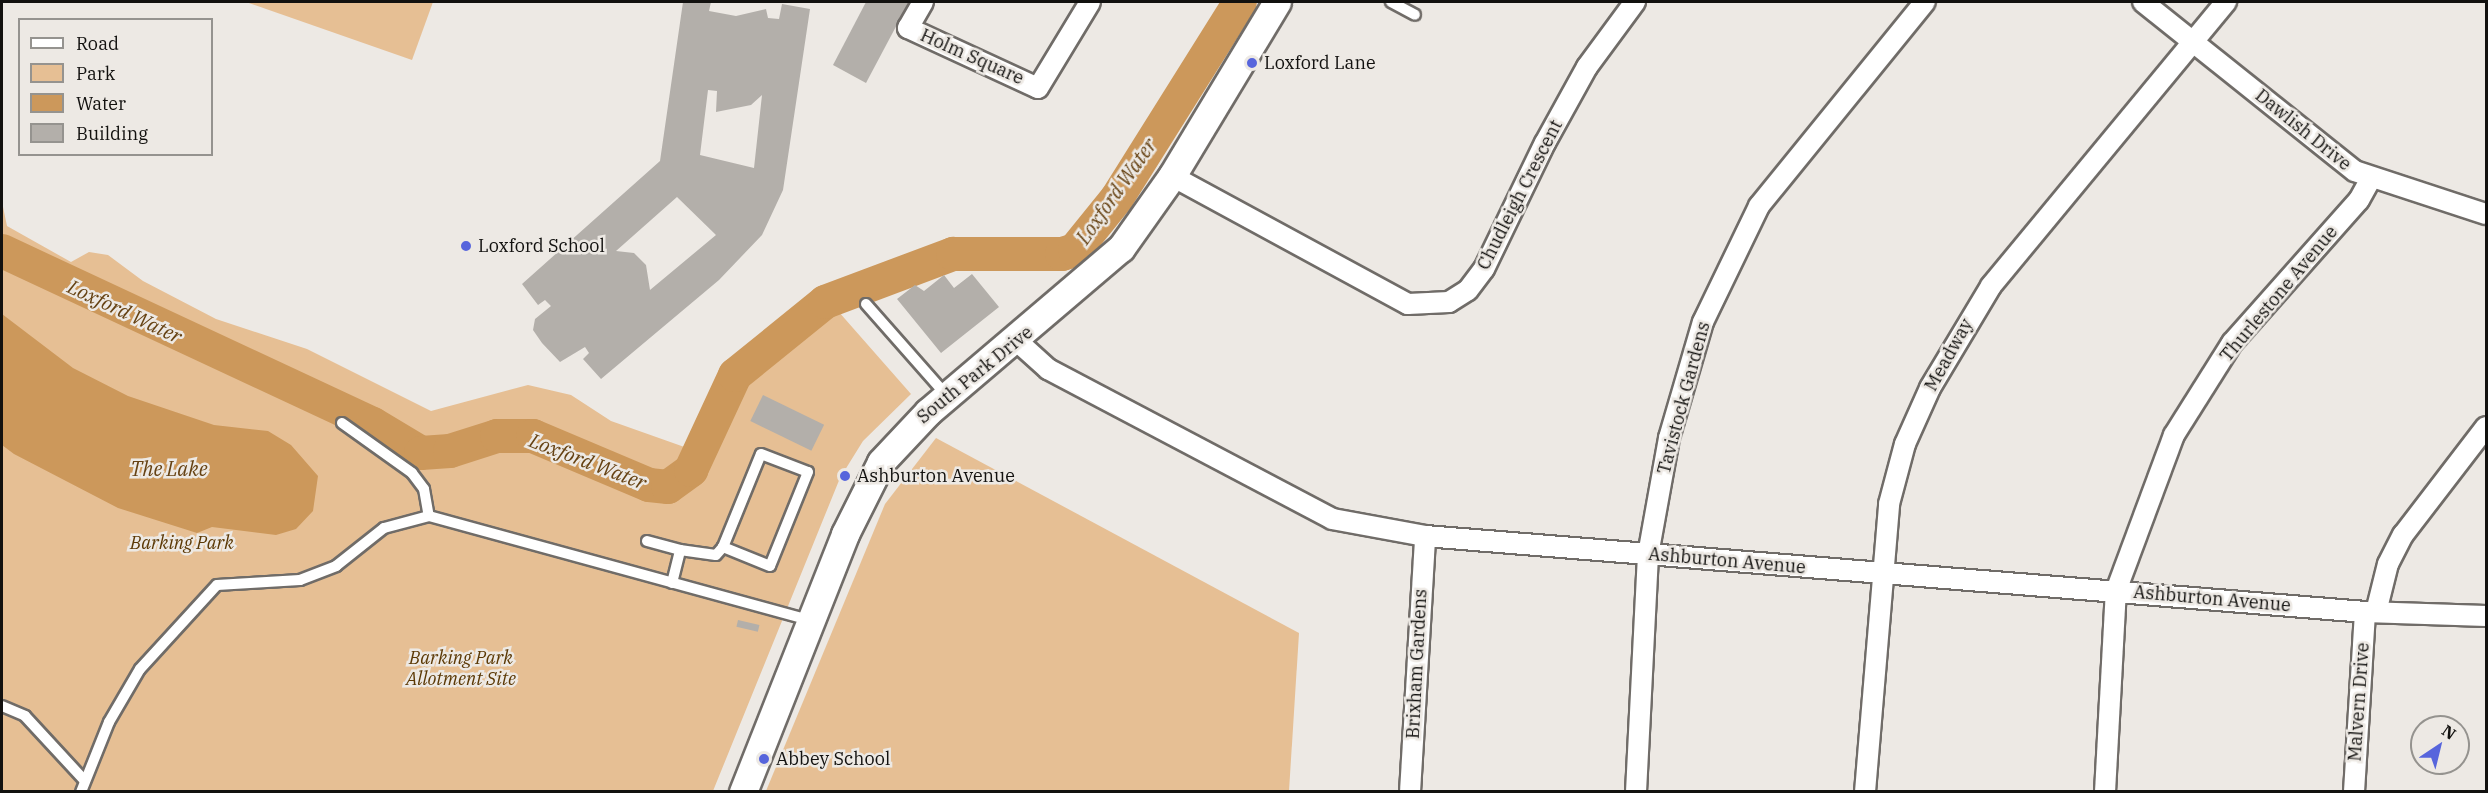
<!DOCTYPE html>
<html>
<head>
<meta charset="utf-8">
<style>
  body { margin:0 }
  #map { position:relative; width:2488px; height:793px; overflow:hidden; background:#ede9e4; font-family:"IBM Plex Serif",serif }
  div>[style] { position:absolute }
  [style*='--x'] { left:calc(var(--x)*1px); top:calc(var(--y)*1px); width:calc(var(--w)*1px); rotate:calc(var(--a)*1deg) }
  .green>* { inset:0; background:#e6bf94 }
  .water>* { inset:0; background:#cc985b }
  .river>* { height:34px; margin:-17px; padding:0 17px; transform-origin:17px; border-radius:17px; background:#cc985b }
  .building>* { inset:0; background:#b3afaa; transform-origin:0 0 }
  .roads { filter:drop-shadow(2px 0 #706c68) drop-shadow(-2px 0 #706c68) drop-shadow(0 2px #706c68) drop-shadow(0 -2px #706c68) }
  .lane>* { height:10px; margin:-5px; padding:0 5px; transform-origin:5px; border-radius:5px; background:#fff }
  .street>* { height:20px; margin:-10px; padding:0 10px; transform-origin:10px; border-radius:10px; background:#fff }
  .secondary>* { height:27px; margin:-13.5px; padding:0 13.5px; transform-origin:13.5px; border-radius:13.5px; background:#fff }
  .dots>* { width:16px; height:16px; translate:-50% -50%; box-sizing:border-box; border:3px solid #ede9e4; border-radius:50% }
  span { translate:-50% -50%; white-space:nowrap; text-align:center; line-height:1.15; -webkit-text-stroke:5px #ede9e4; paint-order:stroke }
  .street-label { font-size:18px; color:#12110f }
  .poi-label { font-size:18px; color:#12110f }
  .left { translate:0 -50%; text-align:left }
  .park-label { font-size:18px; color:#5b3804; font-style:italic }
  .water-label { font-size:20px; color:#664213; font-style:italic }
  .frame { position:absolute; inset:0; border:3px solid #12110f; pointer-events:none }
  .legend { position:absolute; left:18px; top:18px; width:195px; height:138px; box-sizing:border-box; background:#ede9e4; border:2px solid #95938f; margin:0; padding:8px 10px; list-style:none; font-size:18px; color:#12110f }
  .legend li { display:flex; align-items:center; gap:12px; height:30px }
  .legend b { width:30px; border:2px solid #95938f }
  .north { position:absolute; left:2410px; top:715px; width:60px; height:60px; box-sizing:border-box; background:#ede9e4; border:2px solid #95938f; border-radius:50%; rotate:35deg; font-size:16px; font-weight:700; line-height:24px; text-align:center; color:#12110f }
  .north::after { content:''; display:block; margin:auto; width:21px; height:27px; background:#5765dc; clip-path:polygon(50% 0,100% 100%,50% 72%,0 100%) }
</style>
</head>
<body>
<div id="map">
  <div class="green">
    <div style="clip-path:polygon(246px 2px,433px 2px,412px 60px)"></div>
    <div style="clip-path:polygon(2px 202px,7px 226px,71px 262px,89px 252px,108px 255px,143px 281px,216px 319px,307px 349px,431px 411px,528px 385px,571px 395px,611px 421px,690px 449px,678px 471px,661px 476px,524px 424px,489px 426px,442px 443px,419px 441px,380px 418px,100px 290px,2px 239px)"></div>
    <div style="clip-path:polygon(2px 256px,432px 459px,477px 444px,529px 440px,645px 489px,681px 487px,699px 466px,739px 377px,831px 303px,911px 394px,863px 441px,840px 478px,713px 791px,2px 792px)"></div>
    <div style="clip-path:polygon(936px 438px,1299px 633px,1289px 791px,766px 791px,885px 504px)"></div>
  </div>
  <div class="water">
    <div style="clip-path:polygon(2px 314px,73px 368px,128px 396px,214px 425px,268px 431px,291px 445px,318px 476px,313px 511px,296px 529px,276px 535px,212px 527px,197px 533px,118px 508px,14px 454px,2px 445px)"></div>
  </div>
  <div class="river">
    <div style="--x:2;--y:251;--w:409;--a:25"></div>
    <div style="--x:373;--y:424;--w:56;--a:31.1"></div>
    <div style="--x:421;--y:453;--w:29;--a:-4"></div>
    <div style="--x:450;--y:451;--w:49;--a:-17.7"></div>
    <div style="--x:497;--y:436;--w:36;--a:0"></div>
    <div style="--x:533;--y:436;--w:126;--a:22.9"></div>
    <div style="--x:649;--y:485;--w:19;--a:6"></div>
    <div style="--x:668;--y:487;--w:29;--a:-36"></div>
    <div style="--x:691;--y:470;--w:105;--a:-65.1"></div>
    <div style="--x:735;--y:375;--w:116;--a:-39"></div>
    <div style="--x:825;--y:302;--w:137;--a:-20.6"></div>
    <div style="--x:953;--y:254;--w:109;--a:0"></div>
    <div style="--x:1062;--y:254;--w:14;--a:-17"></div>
    <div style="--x:1075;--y:250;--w:67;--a:-51.1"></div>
    <div style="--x:1117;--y:198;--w:231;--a:-57.9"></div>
  </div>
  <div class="building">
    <div style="clip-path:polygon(evenodd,683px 2px,711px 2px,709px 11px,736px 16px,766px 9px,768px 18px,779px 19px,782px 4px,810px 9px,783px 190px,762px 235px,719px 280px,601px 379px,583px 359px,589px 353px,585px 347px,560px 362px,542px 343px,533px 330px,535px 319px,551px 306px,545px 300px,538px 305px,522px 284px,660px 161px,683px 2px,708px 90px,717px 91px,716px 112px,751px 105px,762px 95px,754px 168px,700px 155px,708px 90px,683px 2px,677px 197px,716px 235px,650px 290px,646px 265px,634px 253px,616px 251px,677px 197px)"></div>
    <div style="clip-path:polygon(866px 2px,909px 2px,866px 83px,833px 65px)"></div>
    <div style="clip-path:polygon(972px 274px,999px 307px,941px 353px,897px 299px,915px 285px,924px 291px,944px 275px,954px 288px)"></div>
    <div style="left:763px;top:395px;width:68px;height:29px;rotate:26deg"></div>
    <div style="left:738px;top:620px;width:22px;height:7px;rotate:13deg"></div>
  </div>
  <div class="roads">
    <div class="lane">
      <div style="--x:1391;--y:2;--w:27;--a:28"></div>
      <div style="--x:866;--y:304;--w:123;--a:48.6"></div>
      <div style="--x:342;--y:423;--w:86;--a:35.5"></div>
      <div style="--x:412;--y:473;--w:20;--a:53"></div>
      <div style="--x:424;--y:489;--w:27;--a:80"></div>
      <div style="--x:647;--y:541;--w:34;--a:15"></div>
      <div style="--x:672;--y:583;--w:34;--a:-76"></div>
      <div style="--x:680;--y:550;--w:36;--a:8"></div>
      <div style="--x:716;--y:555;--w:11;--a:-49"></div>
      <div style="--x:723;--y:547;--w:100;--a:-67.8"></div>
      <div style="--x:761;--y:454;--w:50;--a:21"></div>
      <div style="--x:808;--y:472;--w:101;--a:112"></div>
      <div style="--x:770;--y:566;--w:51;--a:-158"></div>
      <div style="--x:2;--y:706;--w:25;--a:23"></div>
      <div style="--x:25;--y:716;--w:87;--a:47.3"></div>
      <div style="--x:81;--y:792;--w:75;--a:-68.2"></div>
      <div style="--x:109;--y:722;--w:61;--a:-59.7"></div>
      <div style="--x:140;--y:669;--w:114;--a:-47.5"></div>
      <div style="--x:217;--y:585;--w:83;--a:-3.4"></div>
      <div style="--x:300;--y:580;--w:39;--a:-21"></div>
      <div style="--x:336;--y:566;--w:61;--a:-38.4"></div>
      <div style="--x:384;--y:528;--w:47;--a:-14.9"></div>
      <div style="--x:429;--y:516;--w:395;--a:15.3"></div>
    </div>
    <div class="street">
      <div style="--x:923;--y:2;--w:30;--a:120"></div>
      <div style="--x:908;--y:28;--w:143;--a:24.8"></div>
      <div style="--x:1038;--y:88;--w:100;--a:-58.8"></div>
      <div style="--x:2143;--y:2;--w:271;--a:38.6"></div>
      <div style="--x:2355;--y:171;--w:138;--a:18.2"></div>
      <div style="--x:1172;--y:176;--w:268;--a:28.5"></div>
      <div style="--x:1408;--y:304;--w:41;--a:-2.8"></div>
      <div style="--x:1449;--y:302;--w:22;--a:-32"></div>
      <div style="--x:1468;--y:290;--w:26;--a:-53"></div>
      <div style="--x:1484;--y:269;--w:140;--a:-64.2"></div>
      <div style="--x:1545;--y:143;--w:87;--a:-61.1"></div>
      <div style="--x:1587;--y:67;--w:81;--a:-53.6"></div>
      <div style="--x:1017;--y:341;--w:42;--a:42.1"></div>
      <div style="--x:1048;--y:369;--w:321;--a:27.8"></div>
      <div style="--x:1332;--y:519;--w:95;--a:10.4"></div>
      <div style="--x:1425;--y:536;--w:943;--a:4.62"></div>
      <div style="--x:2365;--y:612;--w:121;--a:1.9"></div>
      <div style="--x:2376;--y:612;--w:49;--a:-76"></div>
      <div style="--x:2388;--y:564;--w:33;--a:-63"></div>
      <div style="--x:2403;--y:535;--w:136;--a:-52.5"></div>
      <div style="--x:1410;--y:792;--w:256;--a:-86.6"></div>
      <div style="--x:1636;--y:792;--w:237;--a:-87.1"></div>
      <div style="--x:1648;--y:555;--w:119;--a:-79.8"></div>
      <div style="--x:1669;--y:438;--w:121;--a:-73.7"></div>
      <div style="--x:1703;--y:322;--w:129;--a:-64.2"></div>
      <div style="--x:1759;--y:206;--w:263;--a:-50.9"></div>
      <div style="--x:1865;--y:792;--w:289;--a:-85.2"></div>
      <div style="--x:1889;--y:504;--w:62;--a:-75.1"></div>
      <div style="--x:1905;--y:444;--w:61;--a:-65.9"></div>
      <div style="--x:1930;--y:388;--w:119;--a:-59.1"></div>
      <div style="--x:1991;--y:286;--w:369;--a:-50.4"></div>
      <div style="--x:2105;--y:792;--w:201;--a:-86.9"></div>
      <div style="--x:2116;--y:591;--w:166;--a:-69.6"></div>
      <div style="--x:2174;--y:435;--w:109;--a:-57.8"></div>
      <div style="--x:2232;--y:343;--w:191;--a:-48.4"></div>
      <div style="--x:2359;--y:200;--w:25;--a:-61"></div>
      <div style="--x:2354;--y:792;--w:180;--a:-86.5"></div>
    </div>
    <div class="secondary">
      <div style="--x:743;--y:792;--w:277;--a:-68.4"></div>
      <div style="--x:845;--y:534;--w:80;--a:-63.4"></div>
      <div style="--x:881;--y:462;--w:69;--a:-46.8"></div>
      <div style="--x:928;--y:412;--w:253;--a:-40.4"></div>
      <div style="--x:1121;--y:248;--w:88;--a:-54.7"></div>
      <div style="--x:1172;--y:176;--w:203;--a:-58.9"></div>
    </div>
  </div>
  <div class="dots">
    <div style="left:1252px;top:63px;background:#5765dc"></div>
    <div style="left:466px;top:246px;background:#5765dc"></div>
    <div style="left:845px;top:476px;background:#5765dc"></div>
    <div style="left:764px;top:759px;background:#5765dc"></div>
  </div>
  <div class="street-label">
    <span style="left:972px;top:57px;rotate:24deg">Holm Square</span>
    <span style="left:2303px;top:130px;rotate:39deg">Dawlish Drive</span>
    <span style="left:1520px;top:195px;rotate:-63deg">Chudleigh Crescent</span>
    <span style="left:2279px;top:294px;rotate:-50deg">Thurlestone Avenue</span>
    <span style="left:1949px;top:355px;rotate:-61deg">Meadway</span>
    <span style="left:975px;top:375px;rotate:-39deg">South Park Drive</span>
    <span style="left:1684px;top:398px;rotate:-75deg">Tavistock Gardens</span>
    <span style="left:1727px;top:561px;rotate:5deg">Ashburton Avenue</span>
    <span style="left:2212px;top:599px;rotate:5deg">Ashburton Avenue</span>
    <span style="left:1417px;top:664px;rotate:-87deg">Brixham Gardens</span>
    <span style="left:2359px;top:702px;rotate:-86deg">Malvern Drive</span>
  </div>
  <div class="poi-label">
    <span class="left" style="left:1264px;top:63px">Loxford Lane</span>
    <span class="left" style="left:478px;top:246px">Loxford School</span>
    <span class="left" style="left:857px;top:476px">Ashburton Avenue</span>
    <span class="left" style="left:776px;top:759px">Abbey School</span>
  </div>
  <div class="park-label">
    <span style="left:182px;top:543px">Barking Park</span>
    <span style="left:461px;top:669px">Barking Park<br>Allotment Site</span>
  </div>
  <div class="water-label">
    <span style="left:1116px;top:191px;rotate:-55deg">Loxford Water</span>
    <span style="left:125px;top:311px;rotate:25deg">Loxford Water</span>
    <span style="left:588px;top:461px;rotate:21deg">Loxford Water</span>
    <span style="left:169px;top:468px">The Lake</span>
  </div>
  <div class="frame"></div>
  <ul class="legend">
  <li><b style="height:8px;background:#fff"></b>Road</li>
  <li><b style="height:16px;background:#e6bf94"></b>Park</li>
  <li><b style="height:16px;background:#cc985b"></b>Water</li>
  <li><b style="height:16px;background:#b3afaa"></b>Building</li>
  </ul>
  <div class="north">N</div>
</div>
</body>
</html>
